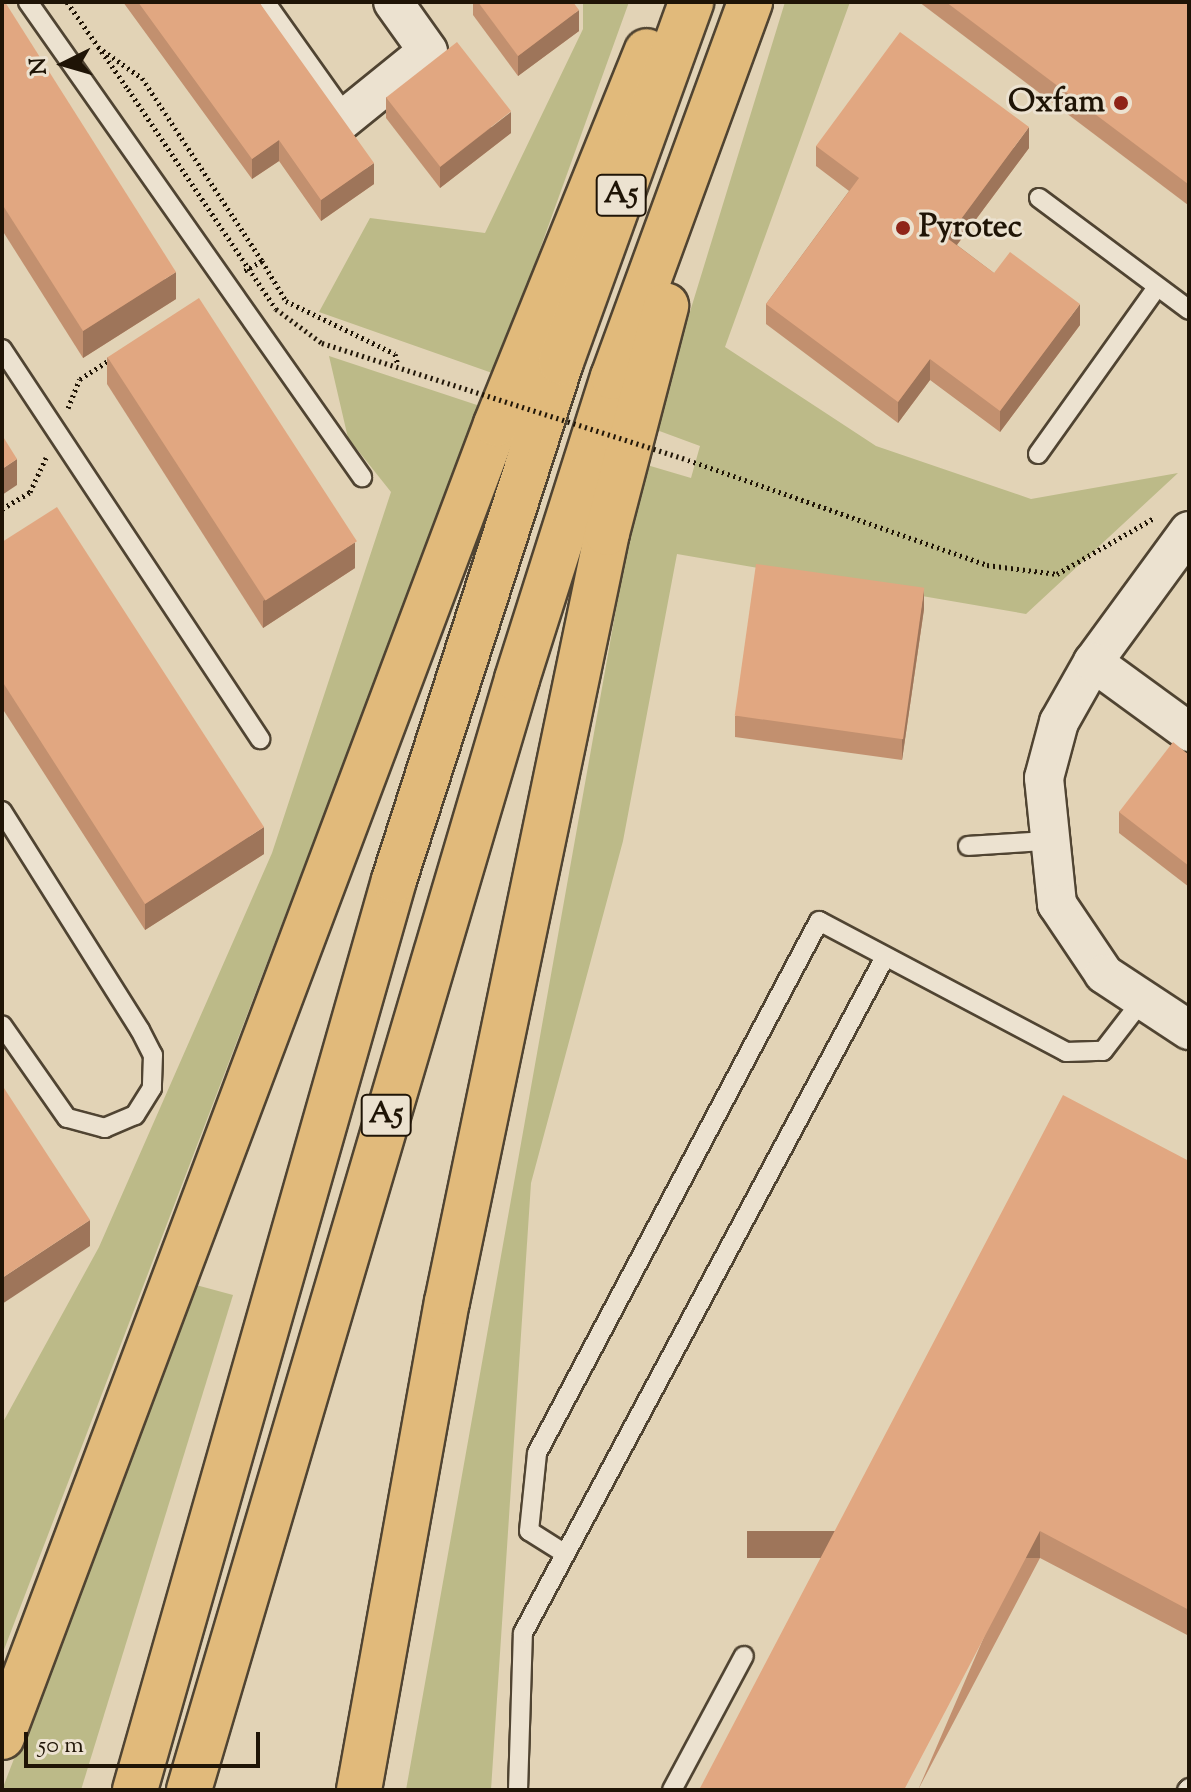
<!DOCTYPE html>
<html>
<head>
<meta charset="utf-8">
<style>
  body { margin:0 }
  #map { position:relative; width:1191px; height:1792px; overflow:hidden; background:#e2d3b6; font-family:"Sorts Mill Goudy",serif }
  div>[style] { position:absolute }
  [style*='--x'] { left:calc(var(--x)*1px); top:calc(var(--y)*1px); width:calc(var(--w)*1px); rotate:calc(var(--a)*1deg) }
  .green>* { inset:0; background:#bcba88 }
  .path>* { height:5px; margin-top:-2.5px; transform-origin:0; background:repeating-linear-gradient(90deg,#1f1406 0 2px,transparent 0 6px) }
  .roads { filter:drop-shadow(2px 0 #504432) drop-shadow(-2px 0 #504432) drop-shadow(0 2px #504432) drop-shadow(0 -2px #504432) }
  .service>* { height:18px; margin:-9px; padding:0 9px; transform-origin:9px; border-radius:9px; background:#ece2d0 }
  .minor>* { height:38px; margin:-19px; padding:0 19px; transform-origin:19px; border-radius:19px; background:#ece2d0 }
  .trunk>* { height:44px; margin:-22px; padding:0 22px; transform-origin:22px; border-radius:22px; background:#e1ba7b }
  .path-bridge>* { height:5px; margin-top:-2.5px; transform-origin:0; background:repeating-linear-gradient(90deg,#1f1406 0 2px,transparent 0 6px) }
  .wall>* { inset:0; background:#c2906f }
  .shaded-wall>* { inset:0; background:#9e755a; transform-origin:0 0 }
  .building>* { inset:0; background:#e1a781; transform-origin:0 0 }
  .dots>* { width:22px; height:22px; translate:-50% -50%; box-sizing:border-box; border:4px solid #ece2d0; border-radius:50% }
  span { translate:-50% -50%; white-space:nowrap; text-align:center; line-height:1.15; -webkit-text-stroke:6px #ece2d0; paint-order:stroke }
  .shield-label span { padding:2px 6px; background:#ece2d0; border:2px solid; border-radius:6px; -webkit-text-stroke-width:0 }
  .shield-label { font-size:30px; color:#1f1406; font-weight:700 }
  .poi-label { font-size:32px; color:#1f1406; font-weight:700 }
  .right { translate:-100% -50%; text-align:right }
  .left { translate:0 -50%; text-align:left }
  .frame { position:absolute; inset:0; border:4px solid #1f1406; pointer-events:none }
  .north { position:absolute; left:24px; top:24px; width:80px; height:80px; -webkit-text-stroke:6px #ece2d0; paint-order:stroke; rotate:265deg; font-size:22px; font-weight:700; line-height:32px; text-align:center; color:#1f1406 }
  .north::after { content:''; display:block; margin:auto; width:28px; height:36px; background:#1f1406; clip-path:polygon(50% 0,100% 100%,50% 72%,0 100%) }
  .scale { position:absolute; left:24px; top:1732px; width:236px; height:36px; box-sizing:border-box; border:4px solid #1f1406; border-top:0; padding-left:10px; font-size:24px; line-height:28px; white-space:nowrap; color:#1f1406; -webkit-text-stroke:6px #ece2d0; paint-order:stroke }
</style>
</head>
<body>
<div id="map">
  <div class="green">
    <div style="clip-path:polygon(583px 2px,629px 2px,495px 374px,319px 312px,370px 218px,485px 233px,583px 29px)"></div>
    <div style="clip-path:polygon(785px 2px,850px 2px,725px 347px,876px 446px,1031px 499px,1178px 473px,1026px 614px,677px 554px,623px 841px,531px 1183px,491px 1790px,406px 1790px,629px 536px,647px 465px,691px 478px,700px 446px,654px 429px)"></div>
    <div style="clip-path:polygon(329px 356px,480px 406px,2px 1655px,2px 1424px,99px 1247px,272px 853px,391px 492px,348px 438px)"></div>
    <div style="clip-path:polygon(196px 1285px,233px 1295px,81px 1790px,2px 1790px)"></div>
  </div>
  <div class="path">
    <div style="--x:67;--y:2;--w:106;--a:55"></div>
    <div style="--x:98;--y:47;--w:54;--a:35.2"></div>
    <div style="--x:142;--y:78;--w:219;--a:56.7"></div>
    <div style="--x:262;--y:261;--w:21;--a:151"></div>
    <div style="--x:262;--y:261;--w:47;--a:59"></div>
    <div style="--x:286;--y:301;--w:121;--a:25.9"></div>
    <div style="--x:395;--y:354;--w:11;--a:75"></div>
    <div style="--x:68;--y:408;--w:31;--a:-68"></div>
    <div style="--x:80;--y:379;--w:38;--a:-33"></div>
    <div style="--x:688;--y:460;--w:317;--a:19.3"></div>
    <div style="--x:987;--y:565;--w:71;--a:7.3"></div>
    <div style="--x:1057;--y:574;--w:112;--a:-30"></div>
    <div style="--x:2;--y:509;--w:33;--a:-31"></div>
    <div style="--x:30;--y:492;--w:38;--a:-65"></div>
  </div>
  <div class="roads">
    <div class="service">
      <div style="--x:28;--y:2;--w:581;--a:54.89"></div>
      <div style="--x:1039;--y:198;--w:187;--a:36.7"></div>
      <div style="--x:2;--y:349;--w:468;--a:56.5"></div>
      <div style="--x:1038;--y:454;--w:205;--a:-54.5"></div>
      <div style="--x:2;--y:811;--w:259;--a:57.8"></div>
      <div style="--x:140;--y:1030;--w:28;--a:63"></div>
      <div style="--x:153;--y:1055;--w:33;--a:92"></div>
      <div style="--x:152;--y:1088;--w:32;--a:122"></div>
      <div style="--x:135;--y:1115;--w:33;--a:157"></div>
      <div style="--x:105;--y:1128;--w:39;--a:-165"></div>
      <div style="--x:67;--y:1118;--w:113;--a:-125"></div>
      <div style="--x:968;--y:846;--w:78;--a:-3.7"></div>
      <div style="--x:564;--y:1553;--w:41;--a:-147.8"></div>
      <div style="--x:529;--y:1531;--w:78;--a:-84.1"></div>
      <div style="--x:537;--y:1453;--w:602;--a:-62.07"></div>
      <div style="--x:819;--y:921;--w:280;--a:27.9"></div>
      <div style="--x:1066;--y:1052;--w:37;--a:-2"></div>
      <div style="--x:1103;--y:1051;--w:61;--a:-52.4"></div>
      <div style="--x:518;--y:1790;--w:157;--a:-88.2"></div>
      <div style="--x:523;--y:1633;--w:767;--a:-61.83"></div>
      <div style="--x:672;--y:1790;--w:152;--a:-61.8"></div>
      <div style="--x:1187;--y:1790;--w:3;--a:-45"></div>
    </div>
    <div class="minor">
      <div style="--x:253;--y:2;--w:148;--a:54.6"></div>
      <div style="--x:339;--y:123;--w:114;--a:-39"></div>
      <div style="--x:428;--y:51;--w:60;--a:-125.5"></div>
      <div style="--x:1189;--y:531;--w:162;--a:126.2"></div>
      <div style="--x:1093;--y:662;--w:69;--a:119.5"></div>
      <div style="--x:1059;--y:722;--w:58;--a:105"></div>
      <div style="--x:1044;--y:778;--w:127;--a:84.1"></div>
      <div style="--x:1057;--y:904;--w:84;--a:56.1"></div>
      <div style="--x:1104;--y:974;--w:102;--a:33.4"></div>
      <div style="--x:1093;--y:662;--w:119;--a:36.1"></div>
    </div>
    <div class="trunk">
      <div style="--x:2;--y:1737;--w:1403;--a:-69.38"></div>
      <div style="--x:496;--y:424;--w:402;--a:-68"></div>
      <div style="--x:135;--y:1790;--w:946;--a:-74.11"></div>
      <div style="--x:394;--y:880;--w:544;--a:-72.13"></div>
      <div style="--x:561;--y:362;--w:383;--a:-70.1"></div>
      <div style="--x:189;--y:1790;--w:1158;--a:-73.55"></div>
      <div style="--x:517;--y:679;--w:317;--a:-72.4"></div>
      <div style="--x:613;--y:377;--w:399;--a:-69.9"></div>
      <div style="--x:359;--y:1790;--w:496;--a:-79.8"></div>
      <div style="--x:447;--y:1302;--w:785;--a:-78.25"></div>
      <div style="--x:607;--y:533;--w:235;--a:-75.4"></div>
    </div>
  </div>
  <div class="path-bridge">
    <div style="--x:128;--y:89;--w:265;--a:56.1"></div>
    <div style="--x:276;--y:309;--w:57;--a:36.5"></div>
    <div style="--x:322;--y:343;--w:384;--a:17.7"></div>
  </div>
  <div class="wall">
    <div style="clip-path:polygon(2px 2px,176px 299px,83px 358px,2px 230px)"></div>
    <div style="clip-path:polygon(123px 2px,259px 2px,374px 184px,321px 221px,279px 161px,252px 179px)"></div>
    <div style="clip-path:polygon(473px 2px,573px 2px,579px 31px,518px 76px,473px 15px)"></div>
    <div style="clip-path:polygon(919px 2px,1189px 2px,1188px 205px)"></div>
    <div style="clip-path:polygon(386px 97px,511px 133px,440px 188px,386px 118px)"></div>
    <div style="clip-path:polygon(816px 146px,1029px 148px,957px 245px,994px 273px,1080px 325px,1000px 432px,930px 380px,898px 423px,766px 324px,766px 304px,849px 191px,816px 166px)"></div>
    <div style="clip-path:polygon(107px 357px,355px 568px,263px 628px,107px 384px)"></div>
    <div style="clip-path:polygon(2px 542px,264px 854px,145px 930px,2px 708px)"></div>
    <div style="clip-path:polygon(924px 609px,902px 760px,735px 737px,735px 716px)"></div>
    <div style="clip-path:polygon(1189px 755px,1189px 887px,1119px 833px,1119px 812px)"></div>
    <div style="clip-path:polygon(1189px 1161px,1189px 1636px,1040px 1558px,918px 1790px)"></div>
  </div>
  <div class="shaded-wall">
    <div style="clip-path:polygon(579px 10px,579px 31px,518px 76px,518px 56px)"></div>
    <div style="clip-path:polygon(511px 112px,511px 133px,440px 188px,440px 167px)"></div>
    <div style="clip-path:polygon(1029px 127px,1029px 148px,947px 258px,947px 238px)"></div>
    <div style="clip-path:polygon(279px 140px,279px 161px,252px 179px,252px 159px)"></div>
    <div style="clip-path:polygon(374px 163px,374px 184px,321px 221px,321px 200px)"></div>
    <div style="clip-path:polygon(176px 272px,176px 299px,83px 358px,83px 331px)"></div>
    <div style="clip-path:polygon(1080px 304px,1080px 325px,1000px 432px,1000px 411px)"></div>
    <div style="clip-path:polygon(930px 359px,930px 380px,898px 423px,898px 402px)"></div>
    <div style="clip-path:polygon(17px 459px,17px 485px,2px 495px,2px 469px)"></div>
    <div style="clip-path:polygon(355px 542px,355px 568px,263px 628px,263px 601px)"></div>
    <div style="clip-path:polygon(924px 588px,924px 609px,902px 760px,902px 739px)"></div>
    <div style="clip-path:polygon(264px 827px,264px 854px,145px 930px,145px 904px)"></div>
    <div style="clip-path:polygon(90px 1220px,90px 1246px,2px 1304px,2px 1278px)"></div>
    <div style="left:1040px;top:1531px;width:27px;height:293px;rotate:90deg"></div>
  </div>
  <div class="building">
    <div style="clip-path:polygon(2px 2px,5px 2px,176px 272px,83px 331px,2px 204px)"></div>
    <div style="clip-path:polygon(138px 2px,259px 2px,374px 163px,321px 200px,279px 140px,252px 159px)"></div>
    <div style="clip-path:polygon(478px 2px,573px 2px,579px 10px,518px 56px)"></div>
    <div style="clip-path:polygon(946px 2px,1189px 2px,1188px 184px)"></div>
    <div style="clip-path:polygon(900px 32px,1029px 127px,947px 238px,994px 273px,1010px 252px,1080px 304px,1000px 411px,930px 359px,898px 402px,766px 304px,859px 178px,816px 146px)"></div>
    <div style="left:457px;top:42px;width:88px;height:90px;rotate:52deg"></div>
    <div style="left:199px;top:298px;width:290px;height:109px;rotate:57deg"></div>
    <div style="clip-path:polygon(2px 435px,17px 459px,2px 469px)"></div>
    <div style="clip-path:polygon(57px 507px,264px 827px,145px 904px,2px 681px,2px 542px)"></div>
    <div style="left:756px;top:564px;width:170px;height:153px;rotate:8deg"></div>
    <div style="clip-path:polygon(1173px 742px,1189px 755px,1189px 866px,1119px 812px)"></div>
    <div style="clip-path:polygon(2px 1085px,90px 1220px,2px 1278px)"></div>
    <div style="clip-path:polygon(1063px 1095px,1189px 1161px,1189px 1610px,1040px 1531px,904px 1790px,699px 1790px)"></div>
  </div>
  <div class="dots">
    <div style="left:1121px;top:103px;background:#8f2418"></div>
    <div style="left:903px;top:228px;background:#8f2418"></div>
  </div>
  <div class="shield-label">
    <span style="left:621px;top:195px">A5</span>
    <span style="left:386px;top:1115px">A5</span>
  </div>
  <div class="poi-label">
    <span class="right" style="left:1105px;top:103px">Oxfam</span>
    <span class="left" style="left:919px;top:228px">Pyrotec</span>
  </div>
  <div class="frame"></div>
  <div class="north">N</div>
  <div class="scale">50 m</div>
</div>
</body>
</html>
